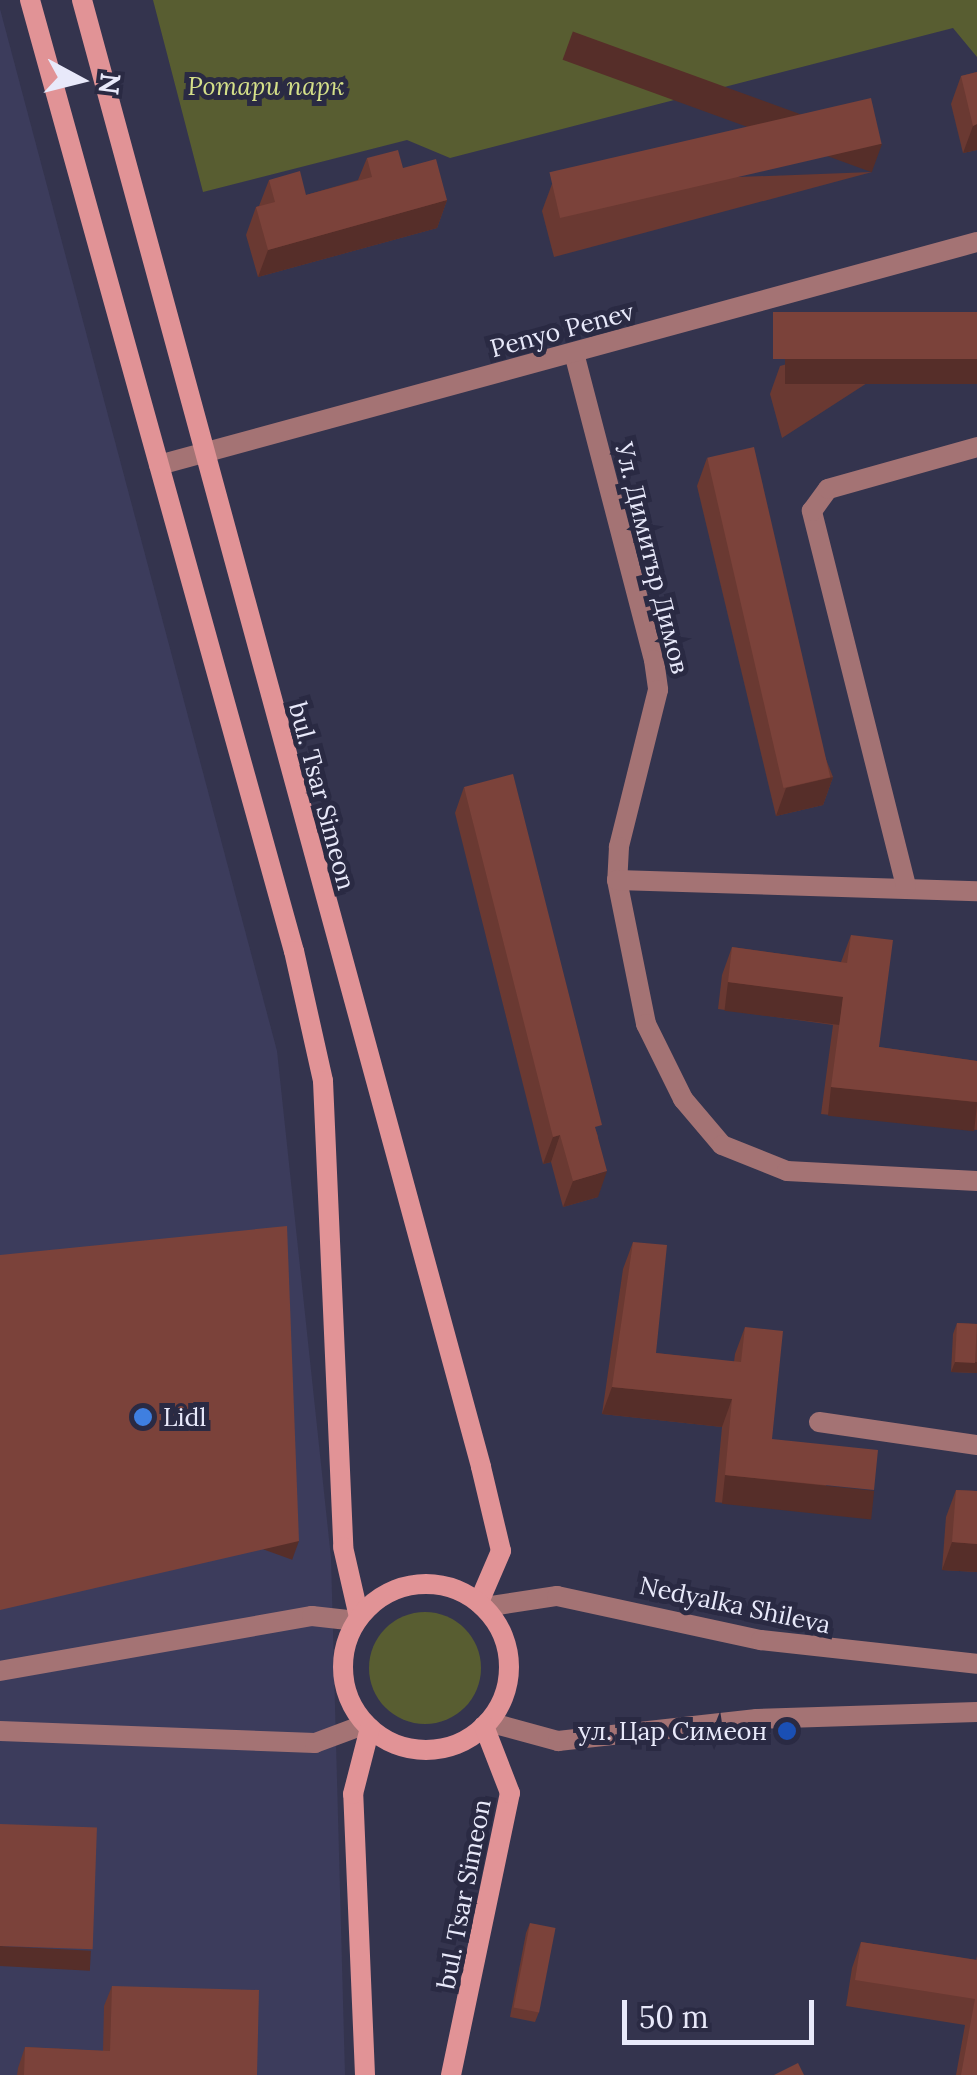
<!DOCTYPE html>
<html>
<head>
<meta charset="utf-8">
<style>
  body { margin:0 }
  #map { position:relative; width:977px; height:2075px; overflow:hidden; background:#34344e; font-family:Lora,serif }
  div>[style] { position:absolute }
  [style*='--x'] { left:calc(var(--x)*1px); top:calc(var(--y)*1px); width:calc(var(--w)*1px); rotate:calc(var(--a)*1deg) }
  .built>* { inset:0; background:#3c3c5c }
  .green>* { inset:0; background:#585d31 }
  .round { border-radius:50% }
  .minor>* { height:20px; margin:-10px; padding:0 10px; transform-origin:10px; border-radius:10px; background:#a47374 }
  .tertiary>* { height:20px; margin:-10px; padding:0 10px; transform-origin:10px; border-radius:10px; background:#a47374 }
  .secondary>* { height:20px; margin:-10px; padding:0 10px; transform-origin:10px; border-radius:10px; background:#e19396 }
  .secondary>.ring { margin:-10px; padding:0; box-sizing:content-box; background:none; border:20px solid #e19396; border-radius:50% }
  .wall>* { inset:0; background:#6a3932 }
  .shaded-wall>* { inset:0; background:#562e29; transform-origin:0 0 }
  .building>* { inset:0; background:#7b423a; transform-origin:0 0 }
  .dots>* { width:28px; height:28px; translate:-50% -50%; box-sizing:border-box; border:5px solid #2a2a43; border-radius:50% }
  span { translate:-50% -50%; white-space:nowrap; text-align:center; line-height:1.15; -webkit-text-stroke:10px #2a2a43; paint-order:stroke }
  .park-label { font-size:25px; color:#d5e089; font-style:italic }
  .street-label { font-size:25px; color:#e8e9fa }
  .poi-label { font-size:25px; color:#e8e9fa }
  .left { translate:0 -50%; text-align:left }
  .right { translate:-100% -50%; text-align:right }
  .north { position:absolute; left:30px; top:30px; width:100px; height:100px; -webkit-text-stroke:8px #2a2a43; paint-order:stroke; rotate:97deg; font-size:28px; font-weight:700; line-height:40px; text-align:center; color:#e8e9fa }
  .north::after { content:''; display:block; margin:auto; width:35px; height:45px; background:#e8e9fa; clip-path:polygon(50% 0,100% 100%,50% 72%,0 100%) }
  .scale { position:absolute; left:622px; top:2000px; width:192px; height:45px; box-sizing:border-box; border:5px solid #e8e9fa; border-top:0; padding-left:12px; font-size:30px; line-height:35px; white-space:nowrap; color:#e8e9fa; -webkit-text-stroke:8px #2a2a43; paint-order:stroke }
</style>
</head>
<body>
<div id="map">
  <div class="built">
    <div style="clip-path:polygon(0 9px,277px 1051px,331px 1558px,345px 2075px,0 2075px)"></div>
  </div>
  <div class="green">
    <div style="clip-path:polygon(153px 0,977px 0,977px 57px,953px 28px,450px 158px,407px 140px,203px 192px)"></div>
    <div class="round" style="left:369px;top:1612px;width:112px;height:112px"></div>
  </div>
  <div class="minor">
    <div style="--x:574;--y:353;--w:317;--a:75.4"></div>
    <div style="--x:654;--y:660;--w:30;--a:82"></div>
    <div style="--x:658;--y:690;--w:162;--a:104"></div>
    <div style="--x:619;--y:847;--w:33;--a:93"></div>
    <div style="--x:617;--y:880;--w:147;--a:78.6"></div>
    <div style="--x:646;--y:1024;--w:84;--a:63.7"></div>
    <div style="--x:683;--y:1099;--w:60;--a:49.7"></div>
    <div style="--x:722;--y:1145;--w:70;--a:21.8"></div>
    <div style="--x:787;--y:1171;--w:190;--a:3"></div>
    <div style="--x:617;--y:880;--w:360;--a:1.8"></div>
    <div style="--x:906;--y:886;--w:387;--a:-104.1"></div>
    <div style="--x:812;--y:511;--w:27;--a:-54"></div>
    <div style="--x:828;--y:489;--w:155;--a:-15.7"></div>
    <div style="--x:819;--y:1422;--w:160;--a:8.3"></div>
  </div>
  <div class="tertiary">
    <div style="--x:159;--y:465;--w:848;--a:-15.25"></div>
    <div style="--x:485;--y:1607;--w:73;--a:-8.7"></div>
    <div style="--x:557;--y:1596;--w:209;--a:12.2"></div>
    <div style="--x:761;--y:1640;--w:217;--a:6.3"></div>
    <div style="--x:0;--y:1671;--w:317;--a:-10"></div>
    <div style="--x:312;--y:1616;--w:45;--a:6.3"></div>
    <div style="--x:488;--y:1722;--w:73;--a:15.2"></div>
    <div style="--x:558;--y:1741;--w:200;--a:-6.3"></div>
    <div style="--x:757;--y:1719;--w:220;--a:-1.8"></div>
    <div style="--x:0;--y:1731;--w:315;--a:2.2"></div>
    <div style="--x:315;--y:1743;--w:54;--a:-20.4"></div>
  </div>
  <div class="secondary">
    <div style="--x:30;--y:0;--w:987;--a:74.49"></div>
    <div style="--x:294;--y:951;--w:133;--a:77.4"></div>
    <div style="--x:323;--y:1081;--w:466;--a:87.5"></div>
    <div style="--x:343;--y:1547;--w:72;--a:77.1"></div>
    <div style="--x:82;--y:0;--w:1520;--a:74.78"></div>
    <div style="--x:481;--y:1467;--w:86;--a:76.6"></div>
    <div style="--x:501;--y:1551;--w:56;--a:113.3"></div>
    <div class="ring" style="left:343px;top:1584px;width:146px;height:146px"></div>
    <div style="--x:365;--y:2075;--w:281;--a:-92.4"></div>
    <div style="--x:353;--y:1794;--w:68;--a:-75.6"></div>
    <div style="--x:451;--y:2075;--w:288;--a:-78.2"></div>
    <div style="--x:510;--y:1793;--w:72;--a:-111.2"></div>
  </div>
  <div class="wall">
    <div style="clip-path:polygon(977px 72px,977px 150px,963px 153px,951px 104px,961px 76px)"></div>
    <div style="clip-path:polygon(367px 158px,403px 168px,447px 200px,437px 228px,258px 277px,246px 235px,256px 207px,259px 206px,269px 180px,306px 195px,358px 180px)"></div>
    <div style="clip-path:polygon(872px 172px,554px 257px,542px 211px,552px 184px)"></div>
    <div style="clip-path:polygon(977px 312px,782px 438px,770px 394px,780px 366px)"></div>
    <div style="clip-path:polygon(707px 458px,833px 777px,823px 805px,776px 816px,697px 486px)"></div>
    <div style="clip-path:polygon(464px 787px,598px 1136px,598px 1197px,563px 1207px,551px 1162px,543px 1164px,455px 813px)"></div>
    <div style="clip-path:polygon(851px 935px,879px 1047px,977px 1061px,977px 1130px,821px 1114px,833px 1025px,718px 1009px,722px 975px,732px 947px,841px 962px)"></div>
    <div style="clip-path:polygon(633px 1242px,656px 1353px,734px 1362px,735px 1354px,745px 1327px,772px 1439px,864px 1518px,715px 1502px,722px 1427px,602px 1414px,623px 1269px)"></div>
    <div style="clip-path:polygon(957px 1323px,977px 1324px,977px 1373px,951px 1372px,953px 1334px)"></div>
    <div style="clip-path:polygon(956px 1490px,977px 1491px,977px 1572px,942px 1570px,946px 1517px)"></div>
    <div style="clip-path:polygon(530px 1923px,539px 2012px,535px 2022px,510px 2017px,526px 1933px)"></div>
    <div style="clip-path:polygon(861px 1942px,976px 1960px,977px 1956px,977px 2075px,956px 2075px,965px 2025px,846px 2006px,852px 1968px)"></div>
    <div style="clip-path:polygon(112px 1986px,257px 2075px,17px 2075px,18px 2068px,25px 2047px,103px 2051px,104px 2006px)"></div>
  </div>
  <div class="shaded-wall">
    <div style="clip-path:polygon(977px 124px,977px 150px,963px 153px,973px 126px)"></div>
    <div style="left:882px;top:144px;width:30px;height:329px;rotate:110deg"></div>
    <div style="clip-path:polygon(447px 200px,437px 228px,258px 277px,268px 250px)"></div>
    <div style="left:977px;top:359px;width:25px;height:192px;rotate:90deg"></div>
    <div style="clip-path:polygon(833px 777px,823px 805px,776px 816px,786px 788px)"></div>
    <div style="left:728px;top:982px;width:116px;height:29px;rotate:7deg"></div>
    <div style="left:831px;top:1087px;width:147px;height:29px;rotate:6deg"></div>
    <div style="clip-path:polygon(560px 1135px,551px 1162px,543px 1164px,553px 1137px)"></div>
    <div style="clip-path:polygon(607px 1171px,598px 1197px,563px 1207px,573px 1181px)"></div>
    <div style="clip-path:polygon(955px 1362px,977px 1362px,977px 1373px,951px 1372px)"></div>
    <div style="clip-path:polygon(612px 1387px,732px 1399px,722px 1427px,602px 1414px)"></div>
    <div style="left:725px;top:1475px;width:150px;height:29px;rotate:6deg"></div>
    <div style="left:299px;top:1541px;width:20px;height:307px;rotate:110deg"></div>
    <div style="clip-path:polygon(952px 1542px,977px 1544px,977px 1572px,942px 1570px)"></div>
    <div style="left:0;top:1946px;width:91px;height:20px;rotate:3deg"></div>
  </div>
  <div class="building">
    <div style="clip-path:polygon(977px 72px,977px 124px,973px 126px,961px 76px)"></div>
    <div style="left:871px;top:98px;width:47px;height:330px;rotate:77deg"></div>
    <div style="clip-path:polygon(398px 150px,403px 168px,436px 159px,447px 200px,268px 250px,256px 207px,275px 202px,269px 180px,300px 171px,306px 195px,372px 177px,367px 158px)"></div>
    <div style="left:977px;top:312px;width:47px;height:204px;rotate:90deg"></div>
    <div style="left:754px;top:447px;width:339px;height:48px;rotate:77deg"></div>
    <div style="clip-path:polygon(513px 774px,602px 1125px,595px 1127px,607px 1171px,573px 1181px,560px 1135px,553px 1137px,464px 787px)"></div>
    <div style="clip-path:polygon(851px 935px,893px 940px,879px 1047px,977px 1061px,977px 1102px,831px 1087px,843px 997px,728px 982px,732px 947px,847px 963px)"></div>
    <div style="clip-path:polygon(287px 1226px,299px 1541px,0 1610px,0 1255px)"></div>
    <div style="clip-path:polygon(633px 1242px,667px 1245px,656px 1353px,741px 1362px,745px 1327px,783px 1331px,772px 1439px,878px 1450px,874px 1490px,725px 1475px,732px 1399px,612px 1387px)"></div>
    <div style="left:957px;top:1323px;width:20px;height:39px;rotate:3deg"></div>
    <div style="clip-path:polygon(956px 1490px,977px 1491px,977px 1544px,952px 1542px)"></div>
    <div style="left:0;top:1824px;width:97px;height:122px;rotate:2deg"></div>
    <div style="left:530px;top:1923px;width:26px;height:86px;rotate:11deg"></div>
    <div style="clip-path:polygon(861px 1942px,977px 1960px,977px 2075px,961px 2075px,975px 1999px,855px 1980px)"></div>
    <div style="clip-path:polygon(112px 1986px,259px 1990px,257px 2075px,24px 2075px,25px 2047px,110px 2051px)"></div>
    <div style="clip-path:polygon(798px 2063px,804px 2075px,774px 2075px)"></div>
  </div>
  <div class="dots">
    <div style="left:143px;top:1417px;background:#3f7fe0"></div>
    <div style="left:787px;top:1731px;background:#1a4fb4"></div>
  </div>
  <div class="park-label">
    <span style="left:266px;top:86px">Ротари парк</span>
  </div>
  <div class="street-label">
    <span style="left:562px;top:330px;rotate:-15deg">Penyo Penev</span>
    <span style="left:652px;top:558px;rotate:76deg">Ул. Димитър Димов</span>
    <span style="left:322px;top:796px;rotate:75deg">bul. Tsar Simeon</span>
    <span style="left:735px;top:1605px;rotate:12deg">Nedyalka Shileva</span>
    <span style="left:464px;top:1894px;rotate:-79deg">bul. Tsar Simeon</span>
  </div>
  <div class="poi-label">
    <span class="left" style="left:163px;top:1417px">Lidl</span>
    <span class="right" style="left:767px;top:1731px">ул. Цар Симеон</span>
  </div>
  <div class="north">N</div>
  <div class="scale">50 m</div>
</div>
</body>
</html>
